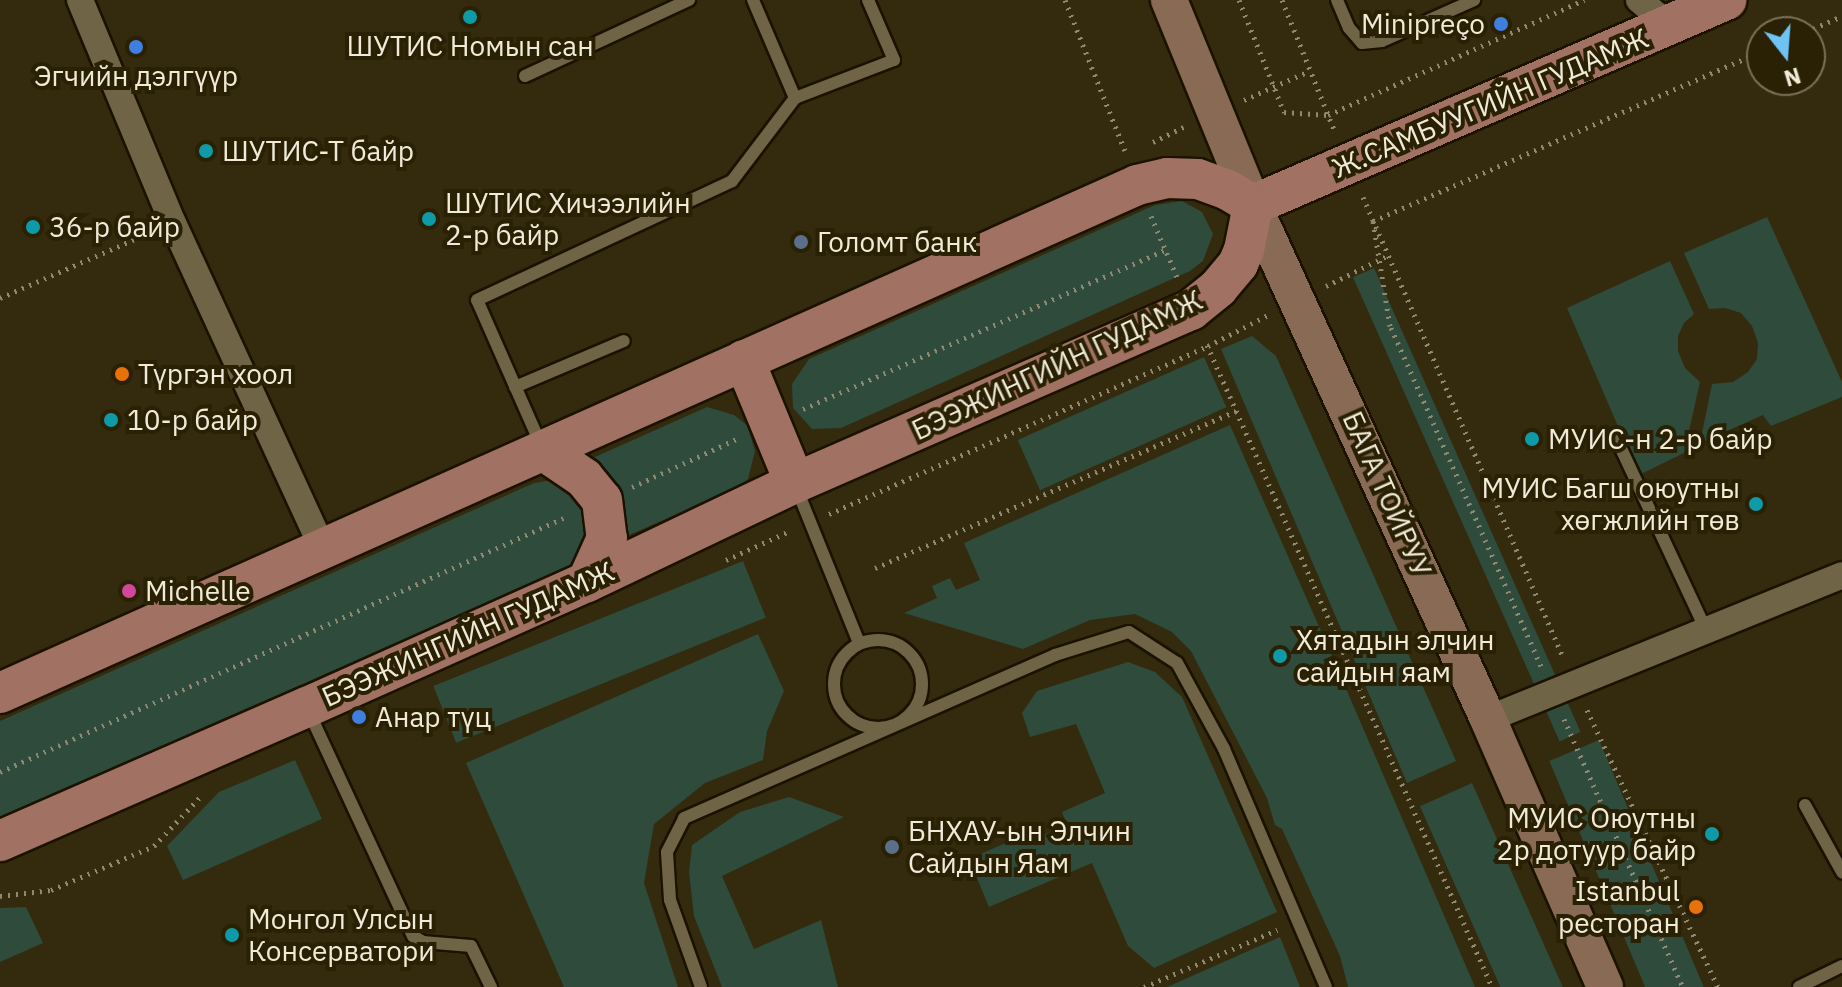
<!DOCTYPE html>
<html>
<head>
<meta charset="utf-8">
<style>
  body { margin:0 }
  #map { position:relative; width:1842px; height:987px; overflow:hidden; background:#342a0d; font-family:"IBM Plex Sans",sans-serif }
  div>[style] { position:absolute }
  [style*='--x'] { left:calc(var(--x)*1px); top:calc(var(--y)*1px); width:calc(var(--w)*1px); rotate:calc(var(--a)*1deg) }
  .green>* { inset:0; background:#2e4b3c; transform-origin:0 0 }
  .path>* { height:5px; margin-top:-2.5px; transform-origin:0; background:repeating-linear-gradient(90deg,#908870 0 2px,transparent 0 8px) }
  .roads { filter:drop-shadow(2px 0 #1b1200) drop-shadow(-2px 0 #1b1200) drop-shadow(0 2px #1b1200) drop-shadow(0 -2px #1b1200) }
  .lane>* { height:12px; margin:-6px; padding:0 6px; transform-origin:6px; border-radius:6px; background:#6f6446 }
  .lane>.ring { margin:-6px; padding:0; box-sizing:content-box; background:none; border:12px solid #6f6446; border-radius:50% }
  .street>* { height:26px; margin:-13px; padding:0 13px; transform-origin:13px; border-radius:13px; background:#6f6446 }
  .secondary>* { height:36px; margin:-18px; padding:0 18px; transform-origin:18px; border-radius:18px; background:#886a55 }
  .primary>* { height:40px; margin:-20px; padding:0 20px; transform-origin:20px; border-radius:20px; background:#a17163 }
  .dots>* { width:22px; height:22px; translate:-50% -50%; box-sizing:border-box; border:4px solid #2a2003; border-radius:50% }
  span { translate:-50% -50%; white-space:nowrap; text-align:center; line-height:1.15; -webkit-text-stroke:8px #2a2003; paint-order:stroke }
  .poi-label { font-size:28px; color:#f0ead9 }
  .right { translate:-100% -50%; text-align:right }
  .left { translate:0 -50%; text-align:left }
  .street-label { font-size:28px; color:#f0ead9 }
  .north { position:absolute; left:1746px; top:16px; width:80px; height:80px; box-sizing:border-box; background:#2a2003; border:2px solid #797159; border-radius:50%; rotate:163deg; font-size:22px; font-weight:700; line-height:32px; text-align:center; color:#f0ead9 }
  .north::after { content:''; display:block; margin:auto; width:28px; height:36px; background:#6fc2f4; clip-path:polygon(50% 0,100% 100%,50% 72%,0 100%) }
</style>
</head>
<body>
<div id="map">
  <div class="green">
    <div style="clip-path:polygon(1182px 201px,1202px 212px,1213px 234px,1203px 261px,1190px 271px,841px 428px,812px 429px,793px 408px,792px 384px,809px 359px,1155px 205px)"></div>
    <div style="clip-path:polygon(1767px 217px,1842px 382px,1842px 397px,1771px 426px,1763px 415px,1700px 443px,1712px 384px,1733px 382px,1748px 372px,1757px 359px,1758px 343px,1752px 326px,1741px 313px,1725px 308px,1709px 309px,1684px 253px)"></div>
    <div style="clip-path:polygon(1670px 261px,1694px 314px,1684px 323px,1678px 336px,1678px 351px,1685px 368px,1700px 382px,1684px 453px,1639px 475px,1567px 308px)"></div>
    <div style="left:1374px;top:268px;width:508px;height:23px;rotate:66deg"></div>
    <div style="clip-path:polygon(1252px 336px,1276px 356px,1456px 761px,1407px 783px,1221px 349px)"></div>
    <div style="left:1204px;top:357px;width:55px;height:204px;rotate:66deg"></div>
    <div style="clip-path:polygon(707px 407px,734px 415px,747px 425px,755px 451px,748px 479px,738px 488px,615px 541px,577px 465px)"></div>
    <div style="clip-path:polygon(1230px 425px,1325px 640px,1475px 987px,1348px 987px,1340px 956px,1282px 829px,1275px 825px,1267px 798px,1191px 651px,1172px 632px,1135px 614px,1090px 620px,1023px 649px,904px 613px,937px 598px,932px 586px,950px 578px,956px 590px,980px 580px,964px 543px)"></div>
    <div style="clip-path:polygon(559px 479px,596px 515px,578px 560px,572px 565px,0 818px,0 721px,534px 483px)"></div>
    <div style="left:743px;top:561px;width:61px;height:334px;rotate:68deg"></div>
    <div style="clip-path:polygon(758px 634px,784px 691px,767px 731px,763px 760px,705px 783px,654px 824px,644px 883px,678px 987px,564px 987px,466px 763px)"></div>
    <div style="clip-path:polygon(1128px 662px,1155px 672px,1182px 697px,1277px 912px,1154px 968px,1128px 946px,1092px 863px,989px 907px,969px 859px,1040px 828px,1043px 835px,1067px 825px,1062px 812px,1105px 793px,1076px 724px,1030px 737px,1022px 713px,1037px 691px)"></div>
    <div style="left:1599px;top:740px;width:268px;height:54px;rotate:67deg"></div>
    <div style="clip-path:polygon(295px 760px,322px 819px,183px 880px,167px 846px,219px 792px)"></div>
    <div style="left:1472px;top:783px;width:223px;height:57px;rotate:66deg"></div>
    <div style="clip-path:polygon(789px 797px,844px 817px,722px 876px,754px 949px,821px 920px,838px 987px,722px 987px,694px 916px,689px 872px,692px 845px,740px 812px)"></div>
    <div style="clip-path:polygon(26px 907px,43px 943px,0 962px,0 908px)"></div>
    <div style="clip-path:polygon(1280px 937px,1300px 987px,1167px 987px)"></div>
  </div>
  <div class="path">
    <div style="--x:1065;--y:0;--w:162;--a:68.3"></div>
    <div style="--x:1239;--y:0;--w:121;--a:68.1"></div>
    <div style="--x:1284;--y:112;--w:44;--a:3.9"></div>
    <div style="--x:1328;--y:115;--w:281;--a:-24.2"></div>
    <div style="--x:1282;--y:0;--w:142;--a:68.1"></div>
    <div style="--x:1806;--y:32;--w:39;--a:-24"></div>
    <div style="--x:1244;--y:100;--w:71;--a:-24"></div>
    <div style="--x:1153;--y:142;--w:34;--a:-26"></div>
    <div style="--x:1363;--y:197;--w:502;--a:66.5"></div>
    <div style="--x:1151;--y:216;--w:66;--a:66.9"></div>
    <div style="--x:1326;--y:286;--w:68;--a:-26.2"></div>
    <div style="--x:0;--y:298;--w:163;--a:-23.6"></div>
    <div style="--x:1207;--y:345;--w:702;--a:66.06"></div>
    <div style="--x:803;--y:409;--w:396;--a:-23.7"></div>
    <div style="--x:632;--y:487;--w:118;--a:-24.6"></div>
    <div style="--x:829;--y:514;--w:415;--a:-23.9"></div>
    <div style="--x:1208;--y:346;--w:68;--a:-27.3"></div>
    <div style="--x:726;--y:560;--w:70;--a:-24.4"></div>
    <div style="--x:875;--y:568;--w:394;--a:-23.5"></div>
    <div style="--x:1541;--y:666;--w:372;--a:-113.9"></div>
    <div style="--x:1390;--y:326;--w:106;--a:-99.2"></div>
    <div style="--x:1373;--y:221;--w:425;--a:-23.6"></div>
    <div style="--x:1587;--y:710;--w:306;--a:64.7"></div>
    <div style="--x:1564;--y:719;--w:293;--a:66.1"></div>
    <div style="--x:0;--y:772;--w:623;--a:-24.26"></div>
    <div style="--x:0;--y:896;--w:51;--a:-6.7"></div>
    <div style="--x:51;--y:890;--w:112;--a:-23.1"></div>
    <div style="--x:154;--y:846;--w:71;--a:-46.7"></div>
    <div style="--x:1144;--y:987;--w:145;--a:-23.2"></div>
  </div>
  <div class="roads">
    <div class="lane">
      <div style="--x:753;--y:0;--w:107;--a:66.8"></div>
      <div style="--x:1337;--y:0;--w:30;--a:67"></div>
      <div style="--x:1349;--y:28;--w:20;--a:49"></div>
      <div style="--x:1362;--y:43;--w:20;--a:-6"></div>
      <div style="--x:1382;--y:41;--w:101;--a:-24"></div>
      <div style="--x:525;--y:76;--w:181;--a:-24.9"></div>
      <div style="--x:515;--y:387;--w:118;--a:-22.9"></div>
      <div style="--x:1617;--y:440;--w:210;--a:64.9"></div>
      <div style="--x:541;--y:445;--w:158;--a:-113.8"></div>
      <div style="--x:477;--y:300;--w:281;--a:-25"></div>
      <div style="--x:732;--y:181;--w:104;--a:-52.8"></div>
      <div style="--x:795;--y:98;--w:106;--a:-21"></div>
      <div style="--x:894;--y:60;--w:65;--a:-113.4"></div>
      <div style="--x:796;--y:487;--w:168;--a:68"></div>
      <div class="ring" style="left:834px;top:640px;width:76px;height:76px"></div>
      <div style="--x:308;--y:710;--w:249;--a:65.1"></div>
      <div style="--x:413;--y:936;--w:12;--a:31"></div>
      <div style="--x:423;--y:942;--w:48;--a:4.8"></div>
      <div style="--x:471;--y:946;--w:46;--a:64"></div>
      <div style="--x:1805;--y:805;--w:77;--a:61.1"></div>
      <div style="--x:701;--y:987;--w:92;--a:-109.6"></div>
      <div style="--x:670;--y:900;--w:48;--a:-93.6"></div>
      <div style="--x:667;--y:852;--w:38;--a:-63"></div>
      <div style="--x:684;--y:818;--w:405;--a:-23.7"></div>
      <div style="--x:1055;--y:655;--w:77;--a:-17.3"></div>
      <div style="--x:1129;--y:632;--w:57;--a:32.9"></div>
      <div style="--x:1177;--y:663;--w:98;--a:61.3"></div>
      <div style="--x:1224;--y:749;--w:259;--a:66.8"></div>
      <div style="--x:1799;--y:987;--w:48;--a:-26"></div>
    </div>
    <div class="street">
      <div style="--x:80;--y:0;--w:242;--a:67.4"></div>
      <div style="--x:173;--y:223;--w:359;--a:65.3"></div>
      <div style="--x:1639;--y:0;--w:39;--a:40"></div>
      <div style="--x:1488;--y:719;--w:382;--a:-22.1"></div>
    </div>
    <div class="secondary">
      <div style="--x:1169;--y:0;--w:222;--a:67.7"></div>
      <div style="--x:1253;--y:205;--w:565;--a:65.43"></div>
      <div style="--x:1488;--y:719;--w:292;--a:66.4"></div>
    </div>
    <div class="primary">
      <div style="--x:1253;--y:205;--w:516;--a:-23.43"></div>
      <div style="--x:744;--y:360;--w:133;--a:67.5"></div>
      <div style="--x:544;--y:451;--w:48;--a:34"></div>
      <div style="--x:584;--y:478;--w:28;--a:51"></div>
      <div style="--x:602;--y:500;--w:38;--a:83"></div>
      <div style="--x:607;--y:538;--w:48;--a:114.4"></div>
      <div style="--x:0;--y:693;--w:1245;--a:-24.07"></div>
      <div style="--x:1137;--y:185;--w:31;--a:-13"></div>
      <div style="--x:1167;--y:178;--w:31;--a:2"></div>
      <div style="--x:1198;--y:179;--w:32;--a:20"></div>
      <div style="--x:1228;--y:190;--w:29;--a:31"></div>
      <div style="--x:0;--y:841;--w:335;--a:-23.6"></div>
      <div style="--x:307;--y:707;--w:307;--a:-24.1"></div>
      <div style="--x:587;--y:582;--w:230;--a:-25.5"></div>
      <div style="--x:795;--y:483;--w:432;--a:-23.6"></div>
      <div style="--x:1191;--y:310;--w:35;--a:-39"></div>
      <div style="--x:1218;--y:288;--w:31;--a:-50"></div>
      <div style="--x:1238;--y:264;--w:15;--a:-67"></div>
      <div style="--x:1244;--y:250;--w:46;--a:-78.7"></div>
    </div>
  </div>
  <div class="dots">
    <div style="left:470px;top:17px;background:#0f9aa8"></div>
    <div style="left:1501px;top:24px;background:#3f7fe0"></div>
    <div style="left:136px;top:47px;background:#3f7fe0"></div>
    <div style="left:206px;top:151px;background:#0f9aa8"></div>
    <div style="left:429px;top:219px;background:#0f9aa8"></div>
    <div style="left:33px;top:227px;background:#0f9aa8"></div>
    <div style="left:801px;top:242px;background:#5c6f8a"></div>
    <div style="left:122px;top:374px;background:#e8710a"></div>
    <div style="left:111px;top:420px;background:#0f9aa8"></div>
    <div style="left:1532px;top:439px;background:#0f9aa8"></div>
    <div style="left:1756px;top:504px;background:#0f9aa8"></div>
    <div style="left:129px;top:591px;background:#d1479c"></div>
    <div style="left:1280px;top:656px;background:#0f9aa8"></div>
    <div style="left:359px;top:717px;background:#3f7fe0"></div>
    <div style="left:1712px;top:834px;background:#0f9aa8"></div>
    <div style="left:892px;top:847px;background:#5c6f8a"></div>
    <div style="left:1696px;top:907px;background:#e8710a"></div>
    <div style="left:232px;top:935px;background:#0f9aa8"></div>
  </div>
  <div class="poi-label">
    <span class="right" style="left:1485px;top:24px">Minipreço</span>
    <span style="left:470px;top:46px">ШУТИС Номын сан</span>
    <span style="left:136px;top:76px">Эгчийн дэлгүүр</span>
    <span class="left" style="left:222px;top:151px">ШУТИС-Т байр</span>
    <span class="left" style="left:445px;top:219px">ШУТИС Хичээлийн<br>2-р байр</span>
    <span class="left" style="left:49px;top:227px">36-р байр</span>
    <span class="left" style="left:817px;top:242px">Голомт банк</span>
    <span class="left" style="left:138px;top:374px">Түргэн хоол</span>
    <span class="left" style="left:127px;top:420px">10-р байр</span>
    <span class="left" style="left:1548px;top:439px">МУИС-н 2-р байр</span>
    <span class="right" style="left:1740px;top:504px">МУИС Багш оюутны<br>хөгжлийн төв</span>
    <span class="left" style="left:145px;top:591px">Michelle</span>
    <span class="left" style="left:1296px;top:656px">Хятадын элчин<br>сайдын яам</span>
    <span class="left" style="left:375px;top:717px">Анар түц</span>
    <span class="right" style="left:1696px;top:834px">МУИС Оюутны<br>2р дотуур байр</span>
    <span class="left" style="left:908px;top:847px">БНХАУ-ын Элчин<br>Сайдын Яам</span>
    <span class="right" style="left:1680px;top:907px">Istanbul<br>ресторан</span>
    <span class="left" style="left:248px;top:935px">Монгол Улсын<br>Консерватори</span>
  </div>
  <div class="street-label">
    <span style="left:1490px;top:103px;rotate:-23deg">Ж.САМБУУГИЙН ГУДАМЖ</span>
    <span style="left:1057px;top:365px;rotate:-25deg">БЭЭЖИНГИЙН ГУДАМЖ</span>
    <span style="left:1387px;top:494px;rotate:66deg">БАГА ТОЙРУУ</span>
    <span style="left:468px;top:634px;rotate:-24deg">БЭЭЖИНГИЙН ГУДАМЖ</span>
  </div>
  <div class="north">N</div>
</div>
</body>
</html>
